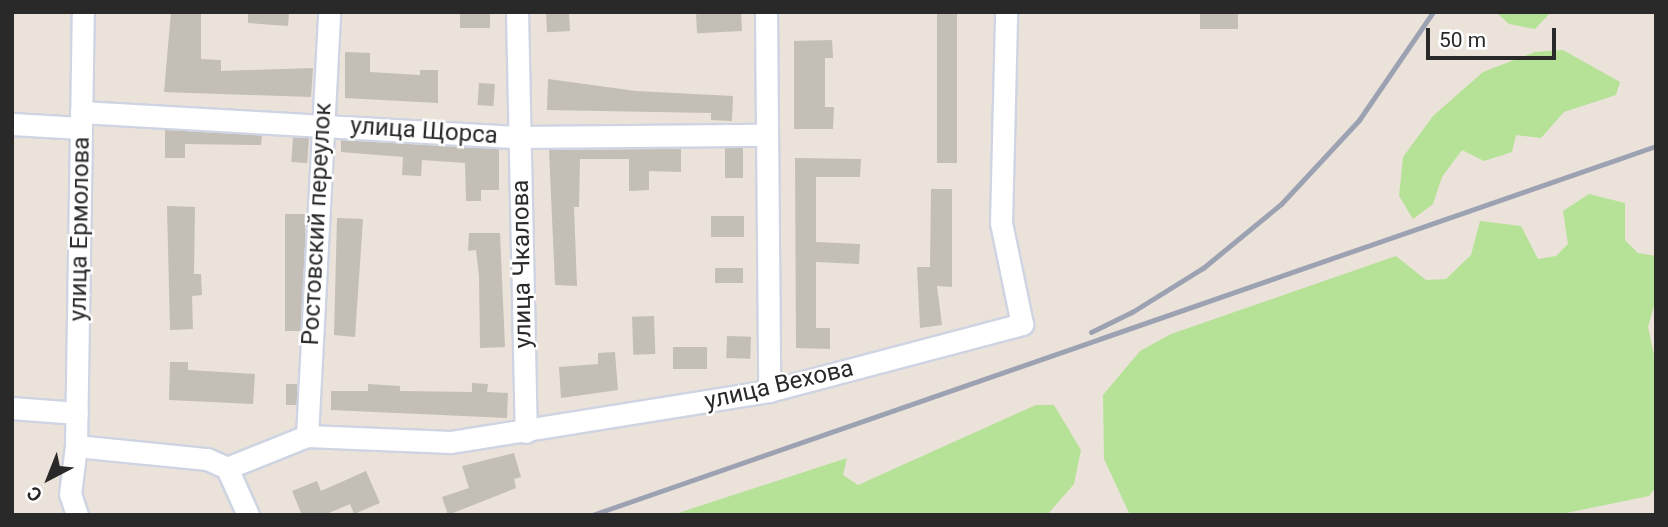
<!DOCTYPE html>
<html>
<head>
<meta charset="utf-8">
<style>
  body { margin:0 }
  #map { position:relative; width:1668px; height:527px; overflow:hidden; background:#ebe2da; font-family:Roboto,sans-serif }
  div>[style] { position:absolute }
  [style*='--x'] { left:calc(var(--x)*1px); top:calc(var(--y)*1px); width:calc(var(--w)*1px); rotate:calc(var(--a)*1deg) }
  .green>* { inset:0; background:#b5e297 }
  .building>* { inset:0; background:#c3beb6; transform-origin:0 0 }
  .roads { filter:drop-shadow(2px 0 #cfd4e2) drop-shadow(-2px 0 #cfd4e2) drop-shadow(0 2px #cfd4e2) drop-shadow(0 -2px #cfd4e2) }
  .minor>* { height:21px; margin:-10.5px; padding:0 10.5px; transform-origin:10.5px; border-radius:10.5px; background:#fff }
  .rail>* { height:5px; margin:-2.5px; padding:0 2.5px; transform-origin:2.5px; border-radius:2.5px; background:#9da2b3 }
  span { translate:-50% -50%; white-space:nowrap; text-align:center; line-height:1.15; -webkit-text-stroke:5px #fff; paint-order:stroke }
  .street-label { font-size:24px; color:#292929 }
  .frame { position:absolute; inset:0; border:14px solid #292929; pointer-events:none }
  .north { position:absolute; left:14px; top:443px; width:70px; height:70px; -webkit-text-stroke:5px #fff; paint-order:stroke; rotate:222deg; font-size:19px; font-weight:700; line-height:28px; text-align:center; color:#292929 }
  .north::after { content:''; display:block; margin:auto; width:24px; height:32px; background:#292929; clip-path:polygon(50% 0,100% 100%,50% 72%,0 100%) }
  .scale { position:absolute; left:1426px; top:28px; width:130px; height:32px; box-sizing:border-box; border:4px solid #292929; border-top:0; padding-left:9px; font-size:21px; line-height:24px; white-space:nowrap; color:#292929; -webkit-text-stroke:5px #fff; paint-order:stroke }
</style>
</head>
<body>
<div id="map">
  <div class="green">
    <div style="clip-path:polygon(1496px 12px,1551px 12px,1535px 29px,1509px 24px)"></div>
    <div style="clip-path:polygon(1563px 50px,1620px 82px,1616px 95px,1564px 112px,1541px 138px,1516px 135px,1512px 152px,1484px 161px,1462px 150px,1442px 177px,1433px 204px,1413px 219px,1399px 196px,1403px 157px,1433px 116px,1483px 72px,1535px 52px)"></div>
    <div style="clip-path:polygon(1589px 194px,1625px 203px,1625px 240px,1638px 253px,1656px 256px,1656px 298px,1648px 327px,1656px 364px,1656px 487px,1649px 496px,1556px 515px,1130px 515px,1104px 459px,1103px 395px,1140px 351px,1171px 334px,1396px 256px,1426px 280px,1446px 279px,1471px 255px,1480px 221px,1521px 226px,1538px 259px,1556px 256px,1568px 244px,1563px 211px)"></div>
    <div style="clip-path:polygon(1036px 405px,1054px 405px,1081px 450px,1074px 484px,1047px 515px,672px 515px,847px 458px,843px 475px,858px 485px)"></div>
  </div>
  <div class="building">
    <div style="clip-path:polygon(171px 12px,201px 12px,201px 59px,221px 60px,221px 71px,313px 68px,311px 97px,164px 92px)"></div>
    <div style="clip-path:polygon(248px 12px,289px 12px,288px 26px,248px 23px)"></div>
    <div style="left:460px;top:12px;width:30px;height:16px"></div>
    <div style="left:569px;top:12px;width:19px;height:23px;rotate:87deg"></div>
    <div style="left:741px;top:12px;width:19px;height:45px;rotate:87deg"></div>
    <div style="left:937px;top:12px;width:20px;height:151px"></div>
    <div style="left:1200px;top:12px;width:38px;height:17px"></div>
    <div style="clip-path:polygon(832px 40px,833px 58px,825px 58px,825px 107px,834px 107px,833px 129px,794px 129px,794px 41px)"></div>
    <div style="clip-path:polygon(345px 52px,370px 53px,370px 72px,420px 75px,420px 70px,438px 70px,438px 103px,345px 98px)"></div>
    <div style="clip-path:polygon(548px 79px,636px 91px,733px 96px,732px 121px,711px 120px,711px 113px,547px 110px)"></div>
    <div style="left:479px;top:83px;width:16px;height:22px;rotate:4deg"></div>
    <div style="clip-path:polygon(165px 130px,262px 135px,261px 145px,185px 144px,185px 158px,165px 158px)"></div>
    <div style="left:293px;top:137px;width:16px;height:25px;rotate:4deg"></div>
    <div style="clip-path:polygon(341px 140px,499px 149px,499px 190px,481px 190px,481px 201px,466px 201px,465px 163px,422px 160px,421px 176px,402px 175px,403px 157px,341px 152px)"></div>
    <div style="left:725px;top:148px;width:18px;height:30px"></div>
    <div style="clip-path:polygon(681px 149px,681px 172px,649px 171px,649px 190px,629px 191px,629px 159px,580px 159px,579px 207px,574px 207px,577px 286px,555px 285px,549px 150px)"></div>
    <div style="clip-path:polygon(795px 158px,861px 159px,860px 177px,816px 177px,816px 242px,860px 244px,859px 264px,816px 262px,816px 328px,830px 328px,830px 349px,796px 348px)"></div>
    <div style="clip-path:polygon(931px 189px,952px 189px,952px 287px,937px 286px,942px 325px,920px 328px,917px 267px,930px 267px)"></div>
    <div style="clip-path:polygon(167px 206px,195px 207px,194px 274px,201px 274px,202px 295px,192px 296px,193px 329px,170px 330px)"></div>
    <div style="left:285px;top:214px;width:20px;height:117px"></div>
    <div style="left:744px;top:216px;width:21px;height:33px;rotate:90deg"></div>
    <div style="clip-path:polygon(337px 218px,363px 219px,355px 337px,334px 335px)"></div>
    <div style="clip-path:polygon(469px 233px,500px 233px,505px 347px,480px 348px,479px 275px,476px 250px,468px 251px)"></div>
    <div style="left:743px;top:268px;width:15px;height:28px;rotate:90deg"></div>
    <div style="left:654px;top:316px;width:38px;height:22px;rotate:88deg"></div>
    <div style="left:727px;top:336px;width:24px;height:22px;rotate:2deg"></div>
    <div style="left:673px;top:347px;width:34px;height:22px"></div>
    <div style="clip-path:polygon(615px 352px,618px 390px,561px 398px,559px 367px,598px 364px,598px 353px)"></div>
    <div style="clip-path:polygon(170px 362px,188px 362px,188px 370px,255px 374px,253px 404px,169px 400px)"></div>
    <div style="clip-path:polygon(472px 383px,488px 384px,487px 392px,508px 393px,507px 418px,331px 410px,331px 391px,368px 391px,368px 384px,400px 386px,400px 391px,472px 392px)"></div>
    <div style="left:286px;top:384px;width:11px;height:21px"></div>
    <div style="clip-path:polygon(514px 453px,521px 477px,514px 479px,516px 488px,448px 515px,442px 497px,469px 488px,462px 466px)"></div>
    <div style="clip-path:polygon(366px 471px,380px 503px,354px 514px,350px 504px,324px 515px,302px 515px,292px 491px,317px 481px,321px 491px)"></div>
  </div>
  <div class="roads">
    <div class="minor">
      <div style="--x:517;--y:12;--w:420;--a:88.8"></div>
      <div style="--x:766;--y:12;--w:379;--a:89.5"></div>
      <div style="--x:81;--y:112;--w:440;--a:3.3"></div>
      <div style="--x:520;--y:137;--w:246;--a:-0.5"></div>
      <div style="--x:12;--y:124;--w:69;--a:3.3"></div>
      <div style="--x:12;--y:408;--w:65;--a:4.4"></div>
      <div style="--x:307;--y:436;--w:425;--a:-87"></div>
      <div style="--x:76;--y:446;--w:434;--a:-89.1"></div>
      <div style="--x:227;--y:468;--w:86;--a:-21.8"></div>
      <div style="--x:307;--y:436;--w:144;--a:2.4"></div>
      <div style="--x:451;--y:442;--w:322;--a:-9.1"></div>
      <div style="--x:769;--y:391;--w:262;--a:-14.8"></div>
      <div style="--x:1022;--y:324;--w:103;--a:-101.7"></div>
      <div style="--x:1001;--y:223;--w:211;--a:-88.6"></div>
      <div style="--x:77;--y:515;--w:22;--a:-108"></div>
      <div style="--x:70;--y:494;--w:48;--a:-82.9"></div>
      <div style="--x:76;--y:446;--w:132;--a:5.7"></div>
      <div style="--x:207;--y:459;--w:22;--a:24"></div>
      <div style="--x:227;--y:468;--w:51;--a:65.9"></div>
    </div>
  </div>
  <div class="rail">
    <div style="--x:1091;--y:332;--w:46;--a:-26"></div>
    <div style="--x:1132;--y:312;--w:84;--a:-31.8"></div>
    <div style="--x:1203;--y:268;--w:101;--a:-39.4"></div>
    <div style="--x:1281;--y:204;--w:115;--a:-47.1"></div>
    <div style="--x:1359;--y:120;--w:131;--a:-55.6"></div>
    <div style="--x:592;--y:515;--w:1126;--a:-19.13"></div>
  </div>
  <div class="street-label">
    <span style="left:424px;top:131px;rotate:4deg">улица Щорса</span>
    <span style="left:317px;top:224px;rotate:-87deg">Ростовский переулок</span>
    <span style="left:80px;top:229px;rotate:-89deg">улица Ермолова</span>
    <span style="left:522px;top:264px;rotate:-91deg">улица Чкалова</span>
    <span style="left:779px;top:385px;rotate:-13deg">улица Вехова</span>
  </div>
  <div class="frame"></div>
  <div class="north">С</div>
  <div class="scale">50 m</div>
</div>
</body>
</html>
